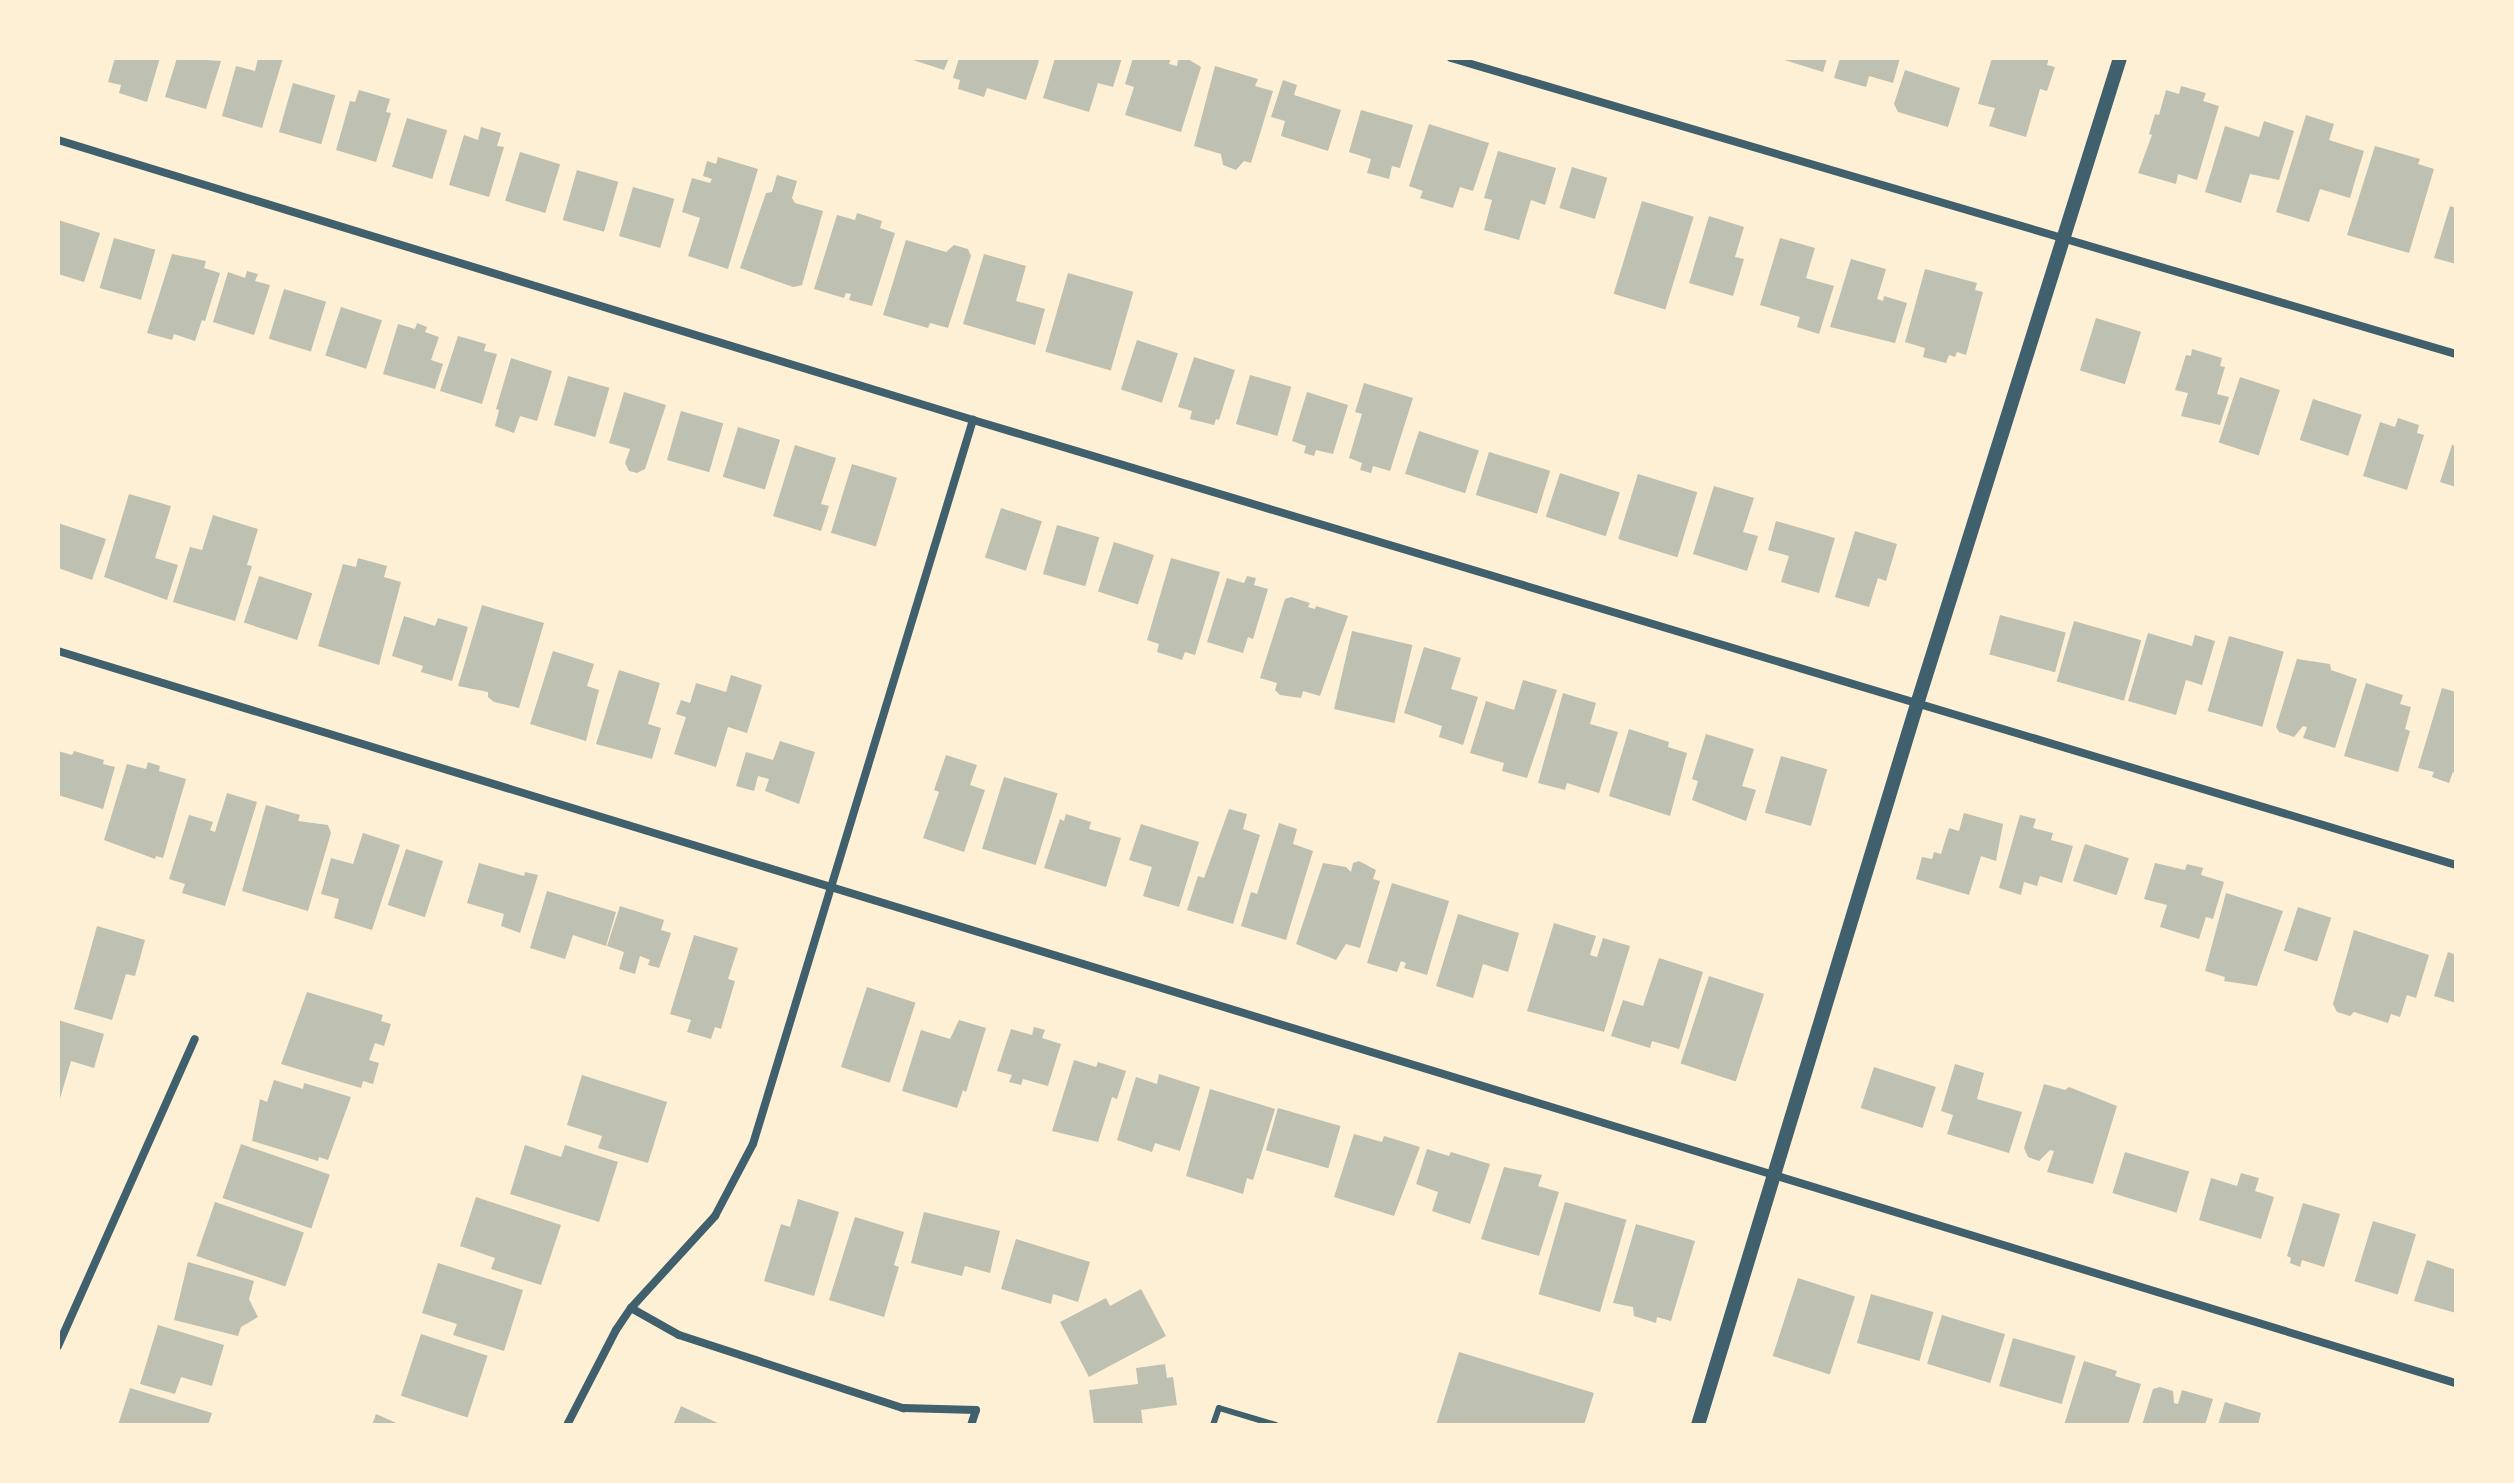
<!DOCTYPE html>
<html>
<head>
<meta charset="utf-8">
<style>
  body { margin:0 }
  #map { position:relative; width:2514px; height:1483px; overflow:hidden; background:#fdf0d5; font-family:Poppins,sans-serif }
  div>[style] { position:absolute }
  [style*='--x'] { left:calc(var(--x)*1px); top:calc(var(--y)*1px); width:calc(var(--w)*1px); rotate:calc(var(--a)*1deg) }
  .building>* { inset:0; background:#bec0b2; transform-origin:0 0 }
  .service>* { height:6px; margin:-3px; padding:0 3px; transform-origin:3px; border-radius:3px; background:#3f606c }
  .minor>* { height:8px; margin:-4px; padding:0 4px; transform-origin:4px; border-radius:4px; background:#3f606c }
  .tertiary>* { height:14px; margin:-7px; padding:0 7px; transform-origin:7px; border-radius:7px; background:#3f606c }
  span { translate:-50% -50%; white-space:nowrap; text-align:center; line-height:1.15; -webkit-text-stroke:7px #fdf0d5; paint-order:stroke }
  .frame { position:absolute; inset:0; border:60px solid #fdf0d5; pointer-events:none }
</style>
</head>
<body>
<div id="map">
  <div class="building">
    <div style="clip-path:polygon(115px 58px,160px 58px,147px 102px,119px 93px,121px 85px,108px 82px)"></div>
    <div style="clip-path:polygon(177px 58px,221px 61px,206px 109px,165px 97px)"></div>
    <div style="clip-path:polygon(258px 58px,283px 58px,262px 128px,222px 116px,236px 66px,255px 71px)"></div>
    <div style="clip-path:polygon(907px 58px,949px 58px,944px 70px)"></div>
    <div style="clip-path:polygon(959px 58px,1036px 58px,1039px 61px,1026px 100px,987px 88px,984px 97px,958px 89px,960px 80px,953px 78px)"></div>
    <div style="clip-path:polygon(1055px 58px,1122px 58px,1113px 87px,1098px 83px,1089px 112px,1043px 98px)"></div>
    <div style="clip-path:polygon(1133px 58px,1171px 58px,1169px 64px,1177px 66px,1178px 60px,1188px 59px,1201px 67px,1181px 132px,1125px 115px,1134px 87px,1125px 84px)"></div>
    <div style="clip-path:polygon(1778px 58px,1827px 58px,1823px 72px)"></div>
    <div style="clip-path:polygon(1840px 58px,1900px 58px,1893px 83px,1869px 76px,1866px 87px,1834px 78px)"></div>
    <div style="clip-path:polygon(1992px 58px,2049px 58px,2047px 65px,2055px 67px,2047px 91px,2040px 89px,2026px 137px,1989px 126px,1995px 108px,1978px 104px)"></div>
    <div style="clip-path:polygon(1215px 66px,1258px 79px,1255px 86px,1273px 91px,1251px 163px,1244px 161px,1236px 170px,1223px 165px,1221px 154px,1194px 146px)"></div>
    <div style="clip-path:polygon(1905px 70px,1960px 88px,1948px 127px,1898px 112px,1894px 104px)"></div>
    <div style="clip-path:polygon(1283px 80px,1297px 85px,1294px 95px,1341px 110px,1328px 151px,1281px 136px,1285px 121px,1271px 117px)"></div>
    <div style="left:293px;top:83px;width:44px;height:51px;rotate:16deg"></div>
    <div style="clip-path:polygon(2181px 86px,2206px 93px,2203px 101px,2219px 106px,2197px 180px,2178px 174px,2176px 184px,2138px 173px,2152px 135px,2149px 134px,2155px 114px,2159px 115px,2166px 90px,2179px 94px)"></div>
    <div style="clip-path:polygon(359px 90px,390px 99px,386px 112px,391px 113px,376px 162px,336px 150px,350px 101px,355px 102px)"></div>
    <div style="clip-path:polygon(1361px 110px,1413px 125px,1400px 168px,1392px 166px,1389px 179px,1367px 173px,1371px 159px,1349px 152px)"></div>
    <div style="clip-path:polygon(2306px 115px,2334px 124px,2329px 140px,2364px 151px,2350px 198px,2320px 189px,2309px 222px,2276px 212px)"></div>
    <div style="left:407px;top:118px;width:42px;height:51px;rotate:17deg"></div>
    <div style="clip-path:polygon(2264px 121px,2294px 131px,2279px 180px,2250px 174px,2241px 203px,2205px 192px,2225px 126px,2259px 137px)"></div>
    <div style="clip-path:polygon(1429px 124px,1489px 143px,1473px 191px,1460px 187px,1453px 208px,1420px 198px,1423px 191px,1409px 186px)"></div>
    <div style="clip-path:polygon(481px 127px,501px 133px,497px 146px,504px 147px,489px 197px,449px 185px,464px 135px,478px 140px)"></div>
    <div style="clip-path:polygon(2375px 146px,2420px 159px,2418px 164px,2434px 169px,2409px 253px,2347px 235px)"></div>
    <div style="clip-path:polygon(1498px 151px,1556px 168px,1545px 205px,1531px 200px,1519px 240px,1484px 230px,1492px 200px,1484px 198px)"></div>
    <div style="left:520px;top:152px;width:42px;height:51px;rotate:17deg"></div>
    <div style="clip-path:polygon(718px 157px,758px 169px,728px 269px,688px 256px,700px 218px,682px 212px,692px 178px,710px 183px,712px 179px,703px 176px,707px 161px,716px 164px)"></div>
    <div style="left:1572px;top:167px;width:37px;height:43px;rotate:17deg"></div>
    <div style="left:577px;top:170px;width:43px;height:52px;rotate:16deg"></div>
    <div style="clip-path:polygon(777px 175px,797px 181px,792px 198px,795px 203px,823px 211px,802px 285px,793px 287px,740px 268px,766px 193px,772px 192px)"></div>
    <div style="left:633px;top:187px;width:43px;height:51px;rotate:16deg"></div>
    <div style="left:1642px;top:201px;width:54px;height:97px;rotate:17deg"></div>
    <div style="clip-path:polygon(2450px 206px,2456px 208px,2456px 264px,2434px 258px)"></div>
    <div style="clip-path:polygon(857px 213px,882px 221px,880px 228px,895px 233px,872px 306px,849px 300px,851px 294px,846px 293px,844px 298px,814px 289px,837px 215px,855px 220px)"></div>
    <div style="clip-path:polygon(1709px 216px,1744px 227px,1735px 257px,1744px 259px,1733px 296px,1689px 283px)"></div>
    <div style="clip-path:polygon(58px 220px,100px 233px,84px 282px,58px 274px)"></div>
    <div style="left:114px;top:238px;width:43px;height:52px;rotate:16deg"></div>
    <div style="clip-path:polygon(1780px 238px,1815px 248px,1806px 278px,1834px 286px,1819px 334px,1797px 327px,1800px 317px,1760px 305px)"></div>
    <div style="clip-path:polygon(906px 240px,946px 252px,954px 245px,968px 249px,971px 256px,948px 328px,930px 323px,928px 328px,883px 315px)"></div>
    <div style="clip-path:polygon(172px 254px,206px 261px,204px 268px,220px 273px,205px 321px,202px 320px,195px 341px,174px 334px,172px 340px,147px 333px)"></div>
    <div style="clip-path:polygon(984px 254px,1026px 266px,1016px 301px,1045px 309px,1035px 345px,963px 324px)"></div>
    <div style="clip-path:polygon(1851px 259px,1886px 269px,1877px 299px,1883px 301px,1884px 296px,1907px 303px,1895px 343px,1830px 327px)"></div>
    <div style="clip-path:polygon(1925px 269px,1977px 283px,1975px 290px,1983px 292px,1966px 355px,1957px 352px,1955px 357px,1949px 355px,1946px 363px,1923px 357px,1925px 348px,1905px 342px)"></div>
    <div style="clip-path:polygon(247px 271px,258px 274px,255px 281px,270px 285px,254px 335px,213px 322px,228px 272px,245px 278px)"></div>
    <div style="left:1068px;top:273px;width:68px;height:82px;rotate:16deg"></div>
    <div style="left:284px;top:289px;width:44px;height:52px;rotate:17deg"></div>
    <div style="left:341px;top:307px;width:43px;height:51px;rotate:18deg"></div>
    <div style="left:2096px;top:318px;width:47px;height:55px;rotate:17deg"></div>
    <div style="clip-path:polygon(417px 323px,427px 327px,425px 332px,439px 337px,431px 360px,443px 364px,435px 389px,383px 374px,398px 324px,415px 329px)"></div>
    <div style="clip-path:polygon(458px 336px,486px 344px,484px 351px,497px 354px,482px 404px,440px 391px)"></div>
    <div style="left:1137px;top:340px;width:43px;height:52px;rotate:18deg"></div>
    <div style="clip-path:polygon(2192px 349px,2222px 358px,2220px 366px,2225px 367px,2217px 394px,2229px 397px,2220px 425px,2181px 416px,2188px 393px,2175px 390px,2186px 355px,2191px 356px)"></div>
    <div style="clip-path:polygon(1194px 357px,1235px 370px,1219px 420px,1216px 419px,1214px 425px,1190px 419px,1192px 411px,1178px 407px)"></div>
    <div style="clip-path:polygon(511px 358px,552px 371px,537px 421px,520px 416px,514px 433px,495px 426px,499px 410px,496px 409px)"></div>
    <div style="left:1250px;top:375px;width:43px;height:51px;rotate:16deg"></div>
    <div style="left:568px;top:376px;width:43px;height:51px;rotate:16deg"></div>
    <div style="left:2240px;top:377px;width:42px;height:69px;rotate:18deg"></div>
    <div style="clip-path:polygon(1364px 383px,1413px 398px,1390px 471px,1373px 466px,1371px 473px,1360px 470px,1362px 463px,1349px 458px,1362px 414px,1355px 412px)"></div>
    <div style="clip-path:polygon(624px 392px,666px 405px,645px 469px,637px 473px,629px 471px,625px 463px,630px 449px,609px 443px)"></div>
    <div style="clip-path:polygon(1307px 392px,1348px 405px,1333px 454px,1316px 450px,1314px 456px,1304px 453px,1306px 446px,1292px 441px)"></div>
    <div style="left:2313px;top:399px;width:51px;height:43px;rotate:18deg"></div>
    <div style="left:681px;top:411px;width:44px;height:51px;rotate:16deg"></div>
    <div style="clip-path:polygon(2398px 418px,2419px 425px,2417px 433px,2424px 435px,2407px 490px,2363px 476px,2380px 422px,2395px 427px)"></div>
    <div style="left:738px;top:427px;width:44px;height:52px;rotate:17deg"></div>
    <div style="left:1419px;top:431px;width:63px;height:45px;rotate:18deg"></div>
    <div style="clip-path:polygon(795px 445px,836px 458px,821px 504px,829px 506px,821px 531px,773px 516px)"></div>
    <div style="clip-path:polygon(2452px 445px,2456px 446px,2456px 487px,2440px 482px)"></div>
    <div style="left:1489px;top:452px;width:64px;height:45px;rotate:17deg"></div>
    <div style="left:852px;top:464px;width:47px;height:72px;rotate:17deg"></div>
    <div style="left:1560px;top:473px;width:63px;height:46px;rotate:18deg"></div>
    <div style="left:1638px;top:474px;width:62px;height:68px;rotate:17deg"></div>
    <div style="clip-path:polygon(1714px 486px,1754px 498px,1743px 532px,1758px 536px,1747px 571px,1693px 554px)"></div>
    <div style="clip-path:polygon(129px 494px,171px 506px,155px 558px,178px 565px,167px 600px,104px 577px)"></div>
    <div style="left:1001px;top:508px;width:43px;height:52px;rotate:18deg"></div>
    <div style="clip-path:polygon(213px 515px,258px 529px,247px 565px,252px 566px,235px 621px,173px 602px,190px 547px,202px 550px)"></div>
    <div style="clip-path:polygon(1776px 521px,1835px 538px,1819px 593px,1781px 582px,1789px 556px,1768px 550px)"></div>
    <div style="clip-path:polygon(58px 523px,106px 539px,92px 580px,58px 568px)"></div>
    <div style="left:1057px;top:525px;width:44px;height:51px;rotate:16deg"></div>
    <div style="clip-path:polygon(1855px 531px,1897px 544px,1886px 581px,1878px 578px,1869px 607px,1835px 597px)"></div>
    <div style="left:1114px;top:542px;width:42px;height:52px;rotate:18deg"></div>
    <div style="clip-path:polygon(358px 558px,387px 566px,384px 577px,401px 582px,379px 665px,318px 646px,343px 564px,356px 567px)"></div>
    <div style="clip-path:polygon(1171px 558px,1220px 572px,1195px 655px,1185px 652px,1182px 660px,1157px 652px,1159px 644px,1147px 640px)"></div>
    <div style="left:259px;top:576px;width:56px;height:49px;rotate:18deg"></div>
    <div style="clip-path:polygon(1247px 576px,1256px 578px,1254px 585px,1268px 589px,1253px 639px,1248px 637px,1243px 653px,1207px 642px,1227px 578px,1244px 583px)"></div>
    <div style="clip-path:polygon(1291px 597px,1310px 603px,1308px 607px,1315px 609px,1316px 606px,1348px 616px,1320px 696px,1303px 691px,1301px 698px,1280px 695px,1275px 690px,1277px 683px,1260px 678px,1285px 599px)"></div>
    <div style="clip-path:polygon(482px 605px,544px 623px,519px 708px,494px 702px,488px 697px,488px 692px,458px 686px)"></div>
    <div style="left:2000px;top:615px;width:68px;height:41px;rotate:15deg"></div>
    <div style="clip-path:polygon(404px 616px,435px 626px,438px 618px,468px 627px,452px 681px,421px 672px,423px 666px,392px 656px)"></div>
    <div style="left:2074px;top:621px;width:70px;height:63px;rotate:16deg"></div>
    <div style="left:1352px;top:631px;width:62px;height:80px;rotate:13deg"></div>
    <div style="clip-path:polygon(2148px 633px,2192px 646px,2195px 635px,2215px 641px,2202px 685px,2186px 680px,2176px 715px,2128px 701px)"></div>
    <div style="left:2229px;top:636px;width:57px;height:78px;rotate:16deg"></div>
    <div style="clip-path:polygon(1424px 647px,1461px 658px,1451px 689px,1478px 697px,1463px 745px,1439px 737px,1442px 726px,1404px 713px)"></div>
    <div style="clip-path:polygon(553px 651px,594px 664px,587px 686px,599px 690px,586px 741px,530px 724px)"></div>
    <div style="clip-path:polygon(2297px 659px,2330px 664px,2331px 670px,2357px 679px,2335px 748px,2303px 738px,2307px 727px,2303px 726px,2294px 737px,2279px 732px,2276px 727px)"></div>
    <div style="clip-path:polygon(619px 670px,660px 683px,648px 724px,661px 728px,652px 759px,596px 744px)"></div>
    <div style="clip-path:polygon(731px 675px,762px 685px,747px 733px,728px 727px,716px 767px,674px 754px,686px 717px,676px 714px,681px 700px,690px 703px,696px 683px,726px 692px)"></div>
    <div style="clip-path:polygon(1523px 680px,1557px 690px,1527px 778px,1502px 771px,1504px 763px,1470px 753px,1486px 701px,1514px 710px)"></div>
    <div style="clip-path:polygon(2366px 683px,2403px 695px,2400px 704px,2411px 707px,2405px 729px,2410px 731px,2398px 772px,2344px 756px)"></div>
    <div style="clip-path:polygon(2442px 688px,2456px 692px,2456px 773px,2453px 772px,2449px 783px,2432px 777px,2434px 772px,2418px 768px)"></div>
    <div style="clip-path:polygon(1563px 693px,1596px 703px,1590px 724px,1618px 732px,1599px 793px,1567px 783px,1565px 790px,1538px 783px)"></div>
    <div style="clip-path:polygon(1629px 729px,1669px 742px,1668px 747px,1687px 753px,1670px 816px,1609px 796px)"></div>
    <div style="clip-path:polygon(1706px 734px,1754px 749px,1742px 786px,1756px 790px,1746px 821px,1692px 800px,1698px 781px,1692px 779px)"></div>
    <div style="clip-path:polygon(780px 741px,815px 752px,799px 804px,765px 791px,769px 779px,758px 776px,754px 791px,736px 786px,746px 752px,773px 760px)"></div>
    <div style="clip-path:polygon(58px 751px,72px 755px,74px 751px,104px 760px,103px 764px,115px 767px,103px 809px,58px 795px)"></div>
    <div style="clip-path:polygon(946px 755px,977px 765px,970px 785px,985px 790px,964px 852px,923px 838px,939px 792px,934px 790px)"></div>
    <div style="left:1781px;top:756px;width:48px;height:59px;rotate:16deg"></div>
    <div style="clip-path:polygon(148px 762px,160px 766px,159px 771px,186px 779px,163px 858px,156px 856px,155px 859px,104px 840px,127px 764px,146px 769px)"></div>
    <div style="left:1004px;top:777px;width:56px;height:75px;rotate:17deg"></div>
    <div style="clip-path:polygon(227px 793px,257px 802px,225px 906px,182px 893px,185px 884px,169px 879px,189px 815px,213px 822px,210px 830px,215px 832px)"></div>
    <div style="clip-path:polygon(266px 805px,300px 815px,298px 821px,328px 825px,331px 833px,308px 911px,242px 891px)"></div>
    <div style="clip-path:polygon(1229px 809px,1247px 814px,1243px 829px,1260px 835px,1233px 924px,1187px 910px,1198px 876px,1204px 878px)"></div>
    <div style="clip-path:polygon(1964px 813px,2003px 824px,1996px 861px,1981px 856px,1969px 895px,1916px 879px,1922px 857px,1932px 859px,1934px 852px,1941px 854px,1949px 828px,1959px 831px)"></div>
    <div style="clip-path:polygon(1066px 814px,1091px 822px,1089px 829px,1121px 838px,1106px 887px,1044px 868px,1060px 819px,1064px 821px)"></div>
    <div style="clip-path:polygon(2020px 815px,2036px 819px,2033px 828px,2053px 833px,2051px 840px,2073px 846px,2062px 883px,2040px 876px,2037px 886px,2024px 882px,2021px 895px,1999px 888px)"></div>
    <div style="clip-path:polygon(1279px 823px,1297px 829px,1293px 844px,1313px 851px,1286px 940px,1241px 926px,1251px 892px,1257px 894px)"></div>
    <div style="clip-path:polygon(1141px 824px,1199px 842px,1179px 907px,1143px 896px,1152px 867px,1129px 860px)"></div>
    <div style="clip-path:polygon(363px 833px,400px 845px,372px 930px,334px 918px,339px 899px,321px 894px,331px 858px,353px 864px)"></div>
    <div style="left:2085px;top:844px;width:46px;height:39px;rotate:18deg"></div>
    <div style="left:406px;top:849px;width:39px;height:59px;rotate:18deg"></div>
    <div style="clip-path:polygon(1359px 861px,1376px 870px,1373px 879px,1380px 881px,1360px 948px,1346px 944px,1336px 960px,1296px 944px,1323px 863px,1346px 867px,1351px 872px,1353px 863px)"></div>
    <div style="clip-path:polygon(479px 863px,524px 876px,525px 872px,538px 875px,520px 933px,501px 926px,504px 914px,467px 903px)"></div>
    <div style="clip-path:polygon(2155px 863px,2185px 870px,2187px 864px,2203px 868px,2201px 875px,2224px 882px,2213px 919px,2206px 917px,2199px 939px,2160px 927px,2167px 905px,2144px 899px)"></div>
    <div style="clip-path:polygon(1392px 883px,1449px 901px,1427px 975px,1404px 968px,1406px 963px,1401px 961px,1397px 972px,1367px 963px)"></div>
    <div style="clip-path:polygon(547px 891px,616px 912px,606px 946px,573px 935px,565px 959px,530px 948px)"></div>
    <div style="clip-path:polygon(2226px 893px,2283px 911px,2257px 986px,2224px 981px,2225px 977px,2205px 971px)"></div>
    <div style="clip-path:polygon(620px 906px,664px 920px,661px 930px,671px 933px,659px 968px,648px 965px,650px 960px,640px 956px,635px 974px,619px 969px,624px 952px,607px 946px)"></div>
    <div style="left:2298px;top:907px;width:35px;height:46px;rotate:18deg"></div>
    <div style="clip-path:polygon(1458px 914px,1519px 933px,1508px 972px,1483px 964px,1473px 998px,1436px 986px)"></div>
    <div style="clip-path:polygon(1554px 923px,1596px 936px,1590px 955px,1597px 957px,1603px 938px,1630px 946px,1604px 1032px,1527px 1011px)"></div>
    <div style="clip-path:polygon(97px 926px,145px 940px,135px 976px,126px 974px,112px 1020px,74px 1009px)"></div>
    <div style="clip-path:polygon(2354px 930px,2429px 955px,2416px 998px,2407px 995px,2400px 1017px,2391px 1014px,2388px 1023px,2354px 1012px,2350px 1016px,2337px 1012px,2333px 1004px)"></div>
    <div style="clip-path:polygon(694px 935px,738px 948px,728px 979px,735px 981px,721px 1029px,715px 1027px,711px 1039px,687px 1032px,691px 1020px,670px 1014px)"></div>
    <div style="clip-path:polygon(2448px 952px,2456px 955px,2456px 1003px,2434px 996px)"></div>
    <div style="clip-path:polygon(1659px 958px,1703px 972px,1679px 1049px,1652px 1041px,1650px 1048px,1611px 1036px,1623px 1000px,1643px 1006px)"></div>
    <div style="left:1709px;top:976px;width:58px;height:92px;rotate:18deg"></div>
    <div style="left:867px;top:987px;width:51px;height:84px;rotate:18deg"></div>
    <div style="clip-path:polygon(307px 992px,383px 1015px,381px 1021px,391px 1024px,384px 1046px,375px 1043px,369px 1060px,379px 1063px,373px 1084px,363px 1081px,361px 1088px,281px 1064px)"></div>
    <div style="clip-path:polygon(58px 1020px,104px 1034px,94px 1068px,71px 1061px,59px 1102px)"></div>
    <div style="clip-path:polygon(959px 1020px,986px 1028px,966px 1092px,963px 1090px,957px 1108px,902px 1091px,921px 1030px,950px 1039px)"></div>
    <div style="clip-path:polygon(1034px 1027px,1045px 1030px,1042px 1038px,1061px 1044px,1048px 1086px,1023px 1079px,1021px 1085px,1009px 1082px,1012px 1075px,997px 1071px,1011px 1029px,1032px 1035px)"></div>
    <div style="clip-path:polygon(1074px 1060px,1096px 1067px,1098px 1062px,1126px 1071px,1117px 1099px,1112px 1097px,1098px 1142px,1052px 1131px)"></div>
    <div style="clip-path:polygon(1955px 1064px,1984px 1073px,1977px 1099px,2022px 1112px,2009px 1153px,1947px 1134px,1953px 1115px,1941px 1111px)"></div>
    <div style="left:1874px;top:1067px;width:65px;height:43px;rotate:18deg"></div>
    <div style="clip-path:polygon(1159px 1074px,1200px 1087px,1180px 1151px,1155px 1143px,1152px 1152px,1117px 1140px,1136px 1077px,1157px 1084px)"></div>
    <div style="clip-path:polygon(582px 1075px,667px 1102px,648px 1163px,598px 1148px,602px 1136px,567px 1125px)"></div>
    <div style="clip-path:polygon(274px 1080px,303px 1089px,304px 1083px,351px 1097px,328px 1160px,319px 1157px,318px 1161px,252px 1141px,260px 1099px,267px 1102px)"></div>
    <div style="clip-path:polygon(2044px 1084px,2065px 1090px,2069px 1087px,2117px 1106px,2093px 1184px,2047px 1172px,2054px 1151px,2050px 1150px,2039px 1161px,2028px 1157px,2024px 1148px)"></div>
    <div style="clip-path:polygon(1210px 1089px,1275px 1109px,1253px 1180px,1247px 1178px,1243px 1194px,1186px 1176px)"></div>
    <div style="left:1278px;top:1108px;width:65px;height:44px;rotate:16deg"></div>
    <div style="clip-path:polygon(1354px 1134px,1382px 1142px,1384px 1136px,1420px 1147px,1394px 1216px,1334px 1197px)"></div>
    <div style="left:241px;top:1144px;width:94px;height:57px;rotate:19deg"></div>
    <div style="clip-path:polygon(525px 1145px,561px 1157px,565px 1145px,618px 1162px,599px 1222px,510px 1194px)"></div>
    <div style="clip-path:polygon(1427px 1149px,1449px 1156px,1451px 1152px,1490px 1164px,1470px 1224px,1432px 1211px,1438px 1192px,1416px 1184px)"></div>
    <div style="left:2125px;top:1152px;width:67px;height:43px;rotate:17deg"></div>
    <div style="clip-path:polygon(1504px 1167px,1542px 1175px,1538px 1186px,1559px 1192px,1539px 1256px,1481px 1239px)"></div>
    <div style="clip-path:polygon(2241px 1173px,2259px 1178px,2255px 1191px,2274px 1197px,2261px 1239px,2199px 1220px,2211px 1178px,2237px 1186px)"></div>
    <div style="clip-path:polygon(476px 1197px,561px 1225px,541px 1285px,491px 1269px,495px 1258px,460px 1246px)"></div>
    <div style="clip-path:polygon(798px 1199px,839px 1212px,814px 1296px,764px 1281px,781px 1224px,790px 1227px)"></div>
    <div style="left:215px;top:1202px;width:94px;height:57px;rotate:19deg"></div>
    <div style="left:1565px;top:1202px;width:64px;height:96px;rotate:16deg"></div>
    <div style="clip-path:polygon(2303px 1203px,2340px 1214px,2324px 1267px,2302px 1260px,2300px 1267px,2290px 1263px,2291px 1258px,2287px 1256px)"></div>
    <div style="clip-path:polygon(924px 1212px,1000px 1231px,990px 1273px,965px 1266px,962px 1276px,911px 1263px)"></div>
    <div style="clip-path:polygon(855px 1217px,904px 1232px,894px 1265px,899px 1267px,884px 1317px,829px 1300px)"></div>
    <div style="left:2373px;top:1221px;width:45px;height:63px;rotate:17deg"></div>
    <div style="clip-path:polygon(1636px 1224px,1695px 1241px,1671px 1321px,1657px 1317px,1656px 1323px,1634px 1316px,1633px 1307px,1613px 1303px)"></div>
    <div style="clip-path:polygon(1016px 1239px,1090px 1262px,1078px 1302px,1053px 1294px,1051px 1304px,1001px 1289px)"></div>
    <div style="clip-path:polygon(2427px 1260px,2456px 1270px,2456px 1313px,2414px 1301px)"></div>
    <div style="clip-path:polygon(188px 1262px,254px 1281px,249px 1299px,258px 1317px,241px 1327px,238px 1336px,174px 1320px)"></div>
    <div style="clip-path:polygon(438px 1263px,523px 1290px,504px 1351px,453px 1335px,457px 1324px,422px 1313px)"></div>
    <div style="left:1798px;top:1278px;width:60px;height:82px;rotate:18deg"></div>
    <div style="clip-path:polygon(1141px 1289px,1166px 1336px,1089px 1377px,1060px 1322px,1106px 1298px,1110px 1306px)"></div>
    <div style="left:1871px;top:1294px;width:65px;height:51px;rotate:16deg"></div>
    <div style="left:1942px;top:1315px;width:66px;height:51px;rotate:17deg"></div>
    <div style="clip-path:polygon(158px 1325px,224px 1345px,212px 1386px,181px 1377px,175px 1394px,140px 1384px)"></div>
    <div style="left:421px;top:1334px;width:70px;height:65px;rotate:18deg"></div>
    <div style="left:2013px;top:1338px;width:65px;height:50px;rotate:16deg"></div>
    <div style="clip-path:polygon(1459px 1352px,1594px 1393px,1584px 1425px,1436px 1425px)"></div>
    <div style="clip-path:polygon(2084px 1361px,2117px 1371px,2115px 1376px,2141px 1384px,2128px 1425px,2064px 1425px)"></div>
    <div style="clip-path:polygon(1165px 1364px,1167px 1378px,1173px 1377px,1177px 1405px,1141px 1410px,1143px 1425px,1094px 1425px,1089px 1390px,1138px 1384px,1136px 1368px)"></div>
    <div style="clip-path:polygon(2160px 1387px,2173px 1391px,2174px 1403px,2178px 1404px,2182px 1390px,2213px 1399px,2205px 1425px,2142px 1425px,2153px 1389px)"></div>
    <div style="clip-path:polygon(130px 1388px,212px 1413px,208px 1425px,118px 1425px)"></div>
    <div style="clip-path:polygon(2225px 1402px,2261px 1413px,2258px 1425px,2218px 1425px)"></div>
    <div style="clip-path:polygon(681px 1406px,722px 1425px,673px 1425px)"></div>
    <div style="clip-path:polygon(376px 1414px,401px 1425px,372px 1425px)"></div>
  </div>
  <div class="service">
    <div style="--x:1213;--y:1425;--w:18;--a:-71"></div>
    <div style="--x:1219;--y:1408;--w:59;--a:16.6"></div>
  </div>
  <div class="minor">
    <div style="--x:1451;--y:58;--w:1048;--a:16.41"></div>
    <div style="--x:58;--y:140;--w:957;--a:17.01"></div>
    <div style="--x:973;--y:420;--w:1548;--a:16.7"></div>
    <div style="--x:58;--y:651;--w:2507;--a:16.98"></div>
    <div style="--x:631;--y:1308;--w:55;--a:29.4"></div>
    <div style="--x:679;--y:1335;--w:236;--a:18.1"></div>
    <div style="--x:903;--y:1408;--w:73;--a:1.6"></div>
    <div style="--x:976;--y:1410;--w:16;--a:108"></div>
    <div style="--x:58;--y:1346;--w:336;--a:-66"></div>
    <div style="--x:567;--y:1425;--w:107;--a:-62.7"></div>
    <div style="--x:616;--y:1330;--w:27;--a:-56"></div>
    <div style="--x:631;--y:1308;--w:125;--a:-47.6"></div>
    <div style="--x:715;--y:1216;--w:81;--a:-62.2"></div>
    <div style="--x:753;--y:1144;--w:757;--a:-73.1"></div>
  </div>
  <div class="tertiary">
    <div style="--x:1698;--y:1425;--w:757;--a:-73.1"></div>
    <div style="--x:1918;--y:701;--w:674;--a:-72.56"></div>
  </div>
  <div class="frame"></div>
</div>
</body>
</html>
